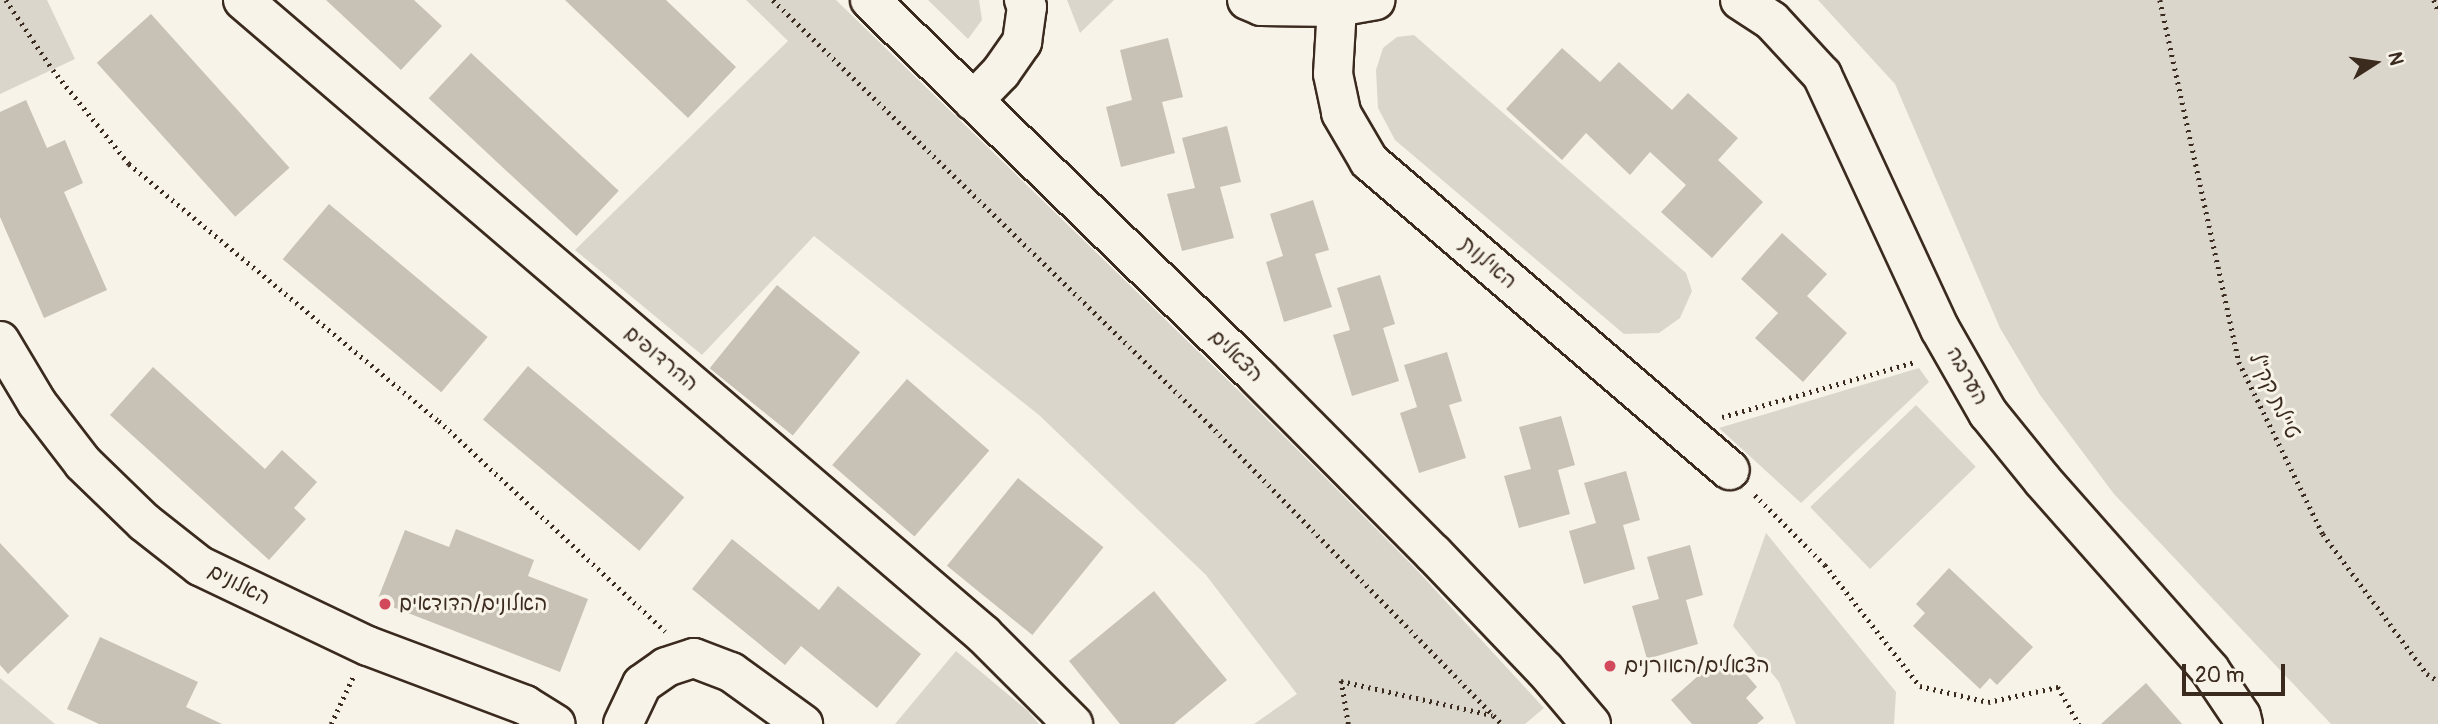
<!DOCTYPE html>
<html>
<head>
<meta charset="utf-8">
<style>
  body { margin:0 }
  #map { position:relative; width:2438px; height:724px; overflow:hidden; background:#f7f3e8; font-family:Pangolin,"Playpen Sans Hebrew",sans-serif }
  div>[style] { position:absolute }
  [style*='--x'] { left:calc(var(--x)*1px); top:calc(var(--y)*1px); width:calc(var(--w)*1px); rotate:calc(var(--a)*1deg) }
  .green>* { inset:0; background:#dbd6cb; transform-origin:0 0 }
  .building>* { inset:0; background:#c8c1b6; transform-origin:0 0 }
  .path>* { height:4.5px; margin-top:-2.25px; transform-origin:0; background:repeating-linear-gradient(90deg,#3b2a1e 0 2px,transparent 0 7px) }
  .roads { filter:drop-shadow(2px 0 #3b2a1e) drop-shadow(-2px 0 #3b2a1e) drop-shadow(0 2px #3b2a1e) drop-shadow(0 -2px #3b2a1e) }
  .minor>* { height:38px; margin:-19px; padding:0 19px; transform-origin:19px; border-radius:19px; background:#f7f3e8 }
  .tertiary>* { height:38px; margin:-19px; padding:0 19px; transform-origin:19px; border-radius:19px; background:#f7f3e8 }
  .dots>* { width:19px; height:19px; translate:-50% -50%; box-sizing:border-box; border:4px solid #f7f3e8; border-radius:50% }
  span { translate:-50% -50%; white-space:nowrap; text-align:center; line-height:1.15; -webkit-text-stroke:6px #f7f3e8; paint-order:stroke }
  .street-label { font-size:21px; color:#3b2a1e }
  .poi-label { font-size:21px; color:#3b2a1e }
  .left { translate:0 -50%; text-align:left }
  .north { position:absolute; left:2340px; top:28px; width:70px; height:70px; -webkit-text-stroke:5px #f7f3e8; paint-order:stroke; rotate:78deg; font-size:19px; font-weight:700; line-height:28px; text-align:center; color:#3b2a1e }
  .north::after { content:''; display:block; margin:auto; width:24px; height:32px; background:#3b2a1e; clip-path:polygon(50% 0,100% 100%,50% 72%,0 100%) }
  .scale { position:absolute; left:2182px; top:664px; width:103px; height:32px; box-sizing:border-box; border:4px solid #3b2a1e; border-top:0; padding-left:9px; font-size:21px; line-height:24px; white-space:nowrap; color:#3b2a1e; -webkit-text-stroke:5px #f7f3e8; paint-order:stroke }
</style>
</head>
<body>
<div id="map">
  <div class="green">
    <div style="clip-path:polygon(0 0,47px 0,75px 59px,0 94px)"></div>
    <div style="clip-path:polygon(746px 0,836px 0,1241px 393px,1416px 569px,1544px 708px,1525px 724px,1254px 724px,1297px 694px,1206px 575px,1039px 415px,814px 236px,702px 355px,575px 250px,788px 41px)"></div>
    <div style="clip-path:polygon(928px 0,979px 0,982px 20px,968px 39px)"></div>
    <div style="clip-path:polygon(1067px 0,1114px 0,1080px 33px)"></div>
    <div style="clip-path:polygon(1818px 0,2438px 0,2438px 724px,2331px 724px,2114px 494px,2040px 395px,2000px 328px,1895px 84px)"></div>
    <div style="clip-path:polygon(1414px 35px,1686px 273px,1692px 291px,1680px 318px,1659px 333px,1624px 334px,1395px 140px,1378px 108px,1376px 70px,1383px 48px,1397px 37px)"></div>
    <div style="clip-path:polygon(1919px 368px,1929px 382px,1801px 503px,1719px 428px)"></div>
    <div style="left:1916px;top:405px;width:86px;height:147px;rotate:46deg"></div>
    <div style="clip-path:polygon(1766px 533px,1896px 692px,1894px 724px,1796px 724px,1779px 682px,1733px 626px)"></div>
    <div style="clip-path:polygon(956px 651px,1028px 711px,1039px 724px,895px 724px)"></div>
    <div style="clip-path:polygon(0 678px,55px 724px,0 724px)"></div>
  </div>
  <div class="building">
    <div style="clip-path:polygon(326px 0,414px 0,442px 26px,401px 70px)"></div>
    <div style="clip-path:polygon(565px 0,666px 0,736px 67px,688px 118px)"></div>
    <div style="left:151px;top:14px;width:207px;height:73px;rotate:48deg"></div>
    <div style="clip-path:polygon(1168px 38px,1183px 97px,1162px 102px,1175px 153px,1121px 167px,1106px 107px,1132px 100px,1120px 50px)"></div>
    <div style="clip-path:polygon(1562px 48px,1600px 82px,1619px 62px,1672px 110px,1688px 93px,1738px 138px,1718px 160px,1763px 202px,1712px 258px,1661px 212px,1686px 185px,1650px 152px,1630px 175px,1586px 133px,1562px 160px,1506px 109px)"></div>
    <div style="left:471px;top:53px;width:202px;height:62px;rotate:43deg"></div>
    <div style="clip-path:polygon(26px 100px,47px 148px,65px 140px,83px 183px,64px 192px,107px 290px,44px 318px,0 217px,0 112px)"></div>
    <div style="clip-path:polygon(1227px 126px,1241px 182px,1220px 187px,1234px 238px,1182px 251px,1167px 194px,1195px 188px,1182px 138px)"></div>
    <div style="clip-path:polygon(1313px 200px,1329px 250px,1315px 254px,1332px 307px,1284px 322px,1266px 262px,1283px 256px,1270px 214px)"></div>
    <div style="left:329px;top:204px;width:207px;height:72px;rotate:40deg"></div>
    <div style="clip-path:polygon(1782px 233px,1827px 274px,1807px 296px,1847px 333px,1803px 382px,1755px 338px,1778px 313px,1741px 279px)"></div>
    <div style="clip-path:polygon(1380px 275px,1395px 324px,1383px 328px,1399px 381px,1352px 396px,1333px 335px,1350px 330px,1337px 288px)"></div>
    <div style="left:777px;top:285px;width:107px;height:107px;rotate:39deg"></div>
    <div style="clip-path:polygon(1447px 352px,1462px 401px,1449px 405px,1466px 458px,1419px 473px,1400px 413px,1417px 407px,1404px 365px)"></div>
    <div style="left:528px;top:366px;width:204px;height:70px;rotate:40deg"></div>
    <div style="clip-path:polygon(153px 367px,265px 469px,282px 450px,317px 482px,294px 508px,306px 519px,269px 560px,110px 415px)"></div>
    <div style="left:907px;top:379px;width:109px;height:114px;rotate:41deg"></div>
    <div style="clip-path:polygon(1561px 416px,1575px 465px,1558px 470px,1570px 514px,1519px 528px,1504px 476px,1531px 469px,1519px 427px)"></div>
    <div style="clip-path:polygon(1626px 471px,1640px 520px,1623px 525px,1635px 569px,1584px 584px,1569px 531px,1596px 523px,1584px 483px)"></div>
    <div style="left:1018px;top:478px;width:110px;height:113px;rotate:39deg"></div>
    <div style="clip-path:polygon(456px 529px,534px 560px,528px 576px,588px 599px,560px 672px,377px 601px,405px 530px,449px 547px)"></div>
    <div style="clip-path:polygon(732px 539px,819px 610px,838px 586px,921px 654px,877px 708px,801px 646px,785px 665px,692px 589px)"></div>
    <div style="clip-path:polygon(0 543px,69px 616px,8px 674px,0 665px)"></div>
    <div style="clip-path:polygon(1690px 545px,1703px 595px,1686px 600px,1698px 644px,1647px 659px,1632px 606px,1659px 599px,1647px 557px)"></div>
    <div style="clip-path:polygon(1949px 568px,2033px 647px,1997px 685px,1990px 678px,1980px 689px,1913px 626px,1925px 613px,1916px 604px)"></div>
    <div style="clip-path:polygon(1154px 591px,1227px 680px,1174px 724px,1120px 724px,1069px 661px)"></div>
    <div style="clip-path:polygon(100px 637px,198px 682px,186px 707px,222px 724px,99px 724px,67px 709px)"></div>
    <div style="clip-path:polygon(1733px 659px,1757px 687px,1746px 698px,1764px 718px,1757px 724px,1692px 724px,1671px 700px,1716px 660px,1723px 668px)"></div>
    <div style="clip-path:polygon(2146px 683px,2182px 724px,2101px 724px)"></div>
  </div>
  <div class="path">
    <div style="--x:6;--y:0;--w:84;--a:56.1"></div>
    <div style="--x:53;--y:70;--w:121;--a:51"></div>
    <div style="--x:129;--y:164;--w:403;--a:39.7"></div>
    <div style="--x:439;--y:421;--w:309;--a:42.9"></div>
    <div style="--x:773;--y:0;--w:610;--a:44.2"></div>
    <div style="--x:1210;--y:425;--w:418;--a:45.7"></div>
    <div style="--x:2160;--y:0;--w:371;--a:77.7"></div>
    <div style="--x:2239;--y:362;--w:191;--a:64"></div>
    <div style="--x:2323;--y:534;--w:174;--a:53.4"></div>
    <div style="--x:2427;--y:674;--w:13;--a:32"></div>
    <div style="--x:2434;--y:0;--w:11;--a:68"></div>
    <div style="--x:1722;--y:417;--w:201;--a:-15.9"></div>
    <div style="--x:1755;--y:495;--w:99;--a:45"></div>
    <div style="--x:1825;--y:565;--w:154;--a:51.9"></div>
    <div style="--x:1920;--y:686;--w:70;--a:13.2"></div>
    <div style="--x:1988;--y:702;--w:72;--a:-12.1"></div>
    <div style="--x:2058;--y:687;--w:43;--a:60.4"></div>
    <div style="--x:331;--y:724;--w:52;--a:-64.9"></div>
    <div style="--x:1348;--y:724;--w:44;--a:-99.2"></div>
    <div style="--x:1341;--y:681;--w:155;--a:12.7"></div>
  </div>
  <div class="roads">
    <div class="minor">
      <div style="--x:243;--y:0;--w:976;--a:40.59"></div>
      <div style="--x:984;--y:635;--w:126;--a:45"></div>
      <div style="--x:1247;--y:0;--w:15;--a:23"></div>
      <div style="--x:1261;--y:6;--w:76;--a:0.8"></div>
      <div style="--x:1337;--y:7;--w:39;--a:-10"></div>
      <div style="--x:1740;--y:0;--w:38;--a:33"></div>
      <div style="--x:1772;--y:21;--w:74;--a:47.2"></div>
      <div style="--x:1822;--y:75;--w:280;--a:65.1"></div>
      <div style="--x:1940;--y:329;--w:97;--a:60.3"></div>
      <div style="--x:1988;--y:413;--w:87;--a:51"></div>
      <div style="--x:2043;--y:481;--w:252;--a:48.5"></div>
      <div style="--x:2210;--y:670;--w:55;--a:56"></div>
      <div style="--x:2241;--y:716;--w:8;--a:76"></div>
      <div style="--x:1337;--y:7;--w:67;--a:93.4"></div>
      <div style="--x:1333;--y:74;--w:40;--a:78"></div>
      <div style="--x:1341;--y:113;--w:56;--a:59.7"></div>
      <div style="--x:1369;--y:161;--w:475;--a:40.6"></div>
      <div style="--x:973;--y:101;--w:40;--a:-46"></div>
      <div style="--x:1001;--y:72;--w:37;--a:-55"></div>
      <div style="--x:1022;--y:42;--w:35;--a:-82"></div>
      <div style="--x:1027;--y:7;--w:8;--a:-113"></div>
      <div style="--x:0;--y:341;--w:72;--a:59.2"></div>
      <div style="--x:37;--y:403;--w:76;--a:52.5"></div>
      <div style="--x:83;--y:463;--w:85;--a:44"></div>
      <div style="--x:144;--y:522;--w:71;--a:38.2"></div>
      <div style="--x:200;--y:566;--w:186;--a:25.5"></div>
      <div style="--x:368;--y:646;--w:168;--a:20.6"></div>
      <div style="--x:525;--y:705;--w:36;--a:32"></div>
      <div style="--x:623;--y:724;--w:44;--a:-64.6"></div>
      <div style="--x:642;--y:684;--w:29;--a:-35"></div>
      <div style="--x:666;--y:667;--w:29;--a:-18"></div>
      <div style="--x:694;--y:658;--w:40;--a:21"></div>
      <div style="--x:731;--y:672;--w:89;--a:35.8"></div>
    </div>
    <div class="tertiary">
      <div style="--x:870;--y:0;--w:540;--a:44.17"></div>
      <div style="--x:1257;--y:376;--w:250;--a:45.2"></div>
      <div style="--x:1433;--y:553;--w:162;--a:46.3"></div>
      <div style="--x:1545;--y:670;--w:71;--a:49.6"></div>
    </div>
  </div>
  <div class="dots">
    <div style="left:385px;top:604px;background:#d1495b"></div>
    <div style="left:1610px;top:666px;background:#d1495b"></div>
  </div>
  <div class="street-label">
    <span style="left:1488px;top:263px;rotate:41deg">האילנות</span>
    <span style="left:1236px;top:356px;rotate:44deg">הצאלים</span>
    <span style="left:661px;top:359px;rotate:40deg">ההרדופים</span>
    <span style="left:1967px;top:376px;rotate:61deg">הערבה</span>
    <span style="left:2274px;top:396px;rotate:65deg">טיילת קק"ל</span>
    <span style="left:239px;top:585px;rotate:27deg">האלונים</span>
  </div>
  <div class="poi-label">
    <span class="left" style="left:399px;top:604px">האלונים/הדודאים</span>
    <span class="left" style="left:1624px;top:666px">הצאלים/האורנים</span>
  </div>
  <div class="north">N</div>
  <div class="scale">20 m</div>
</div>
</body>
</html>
